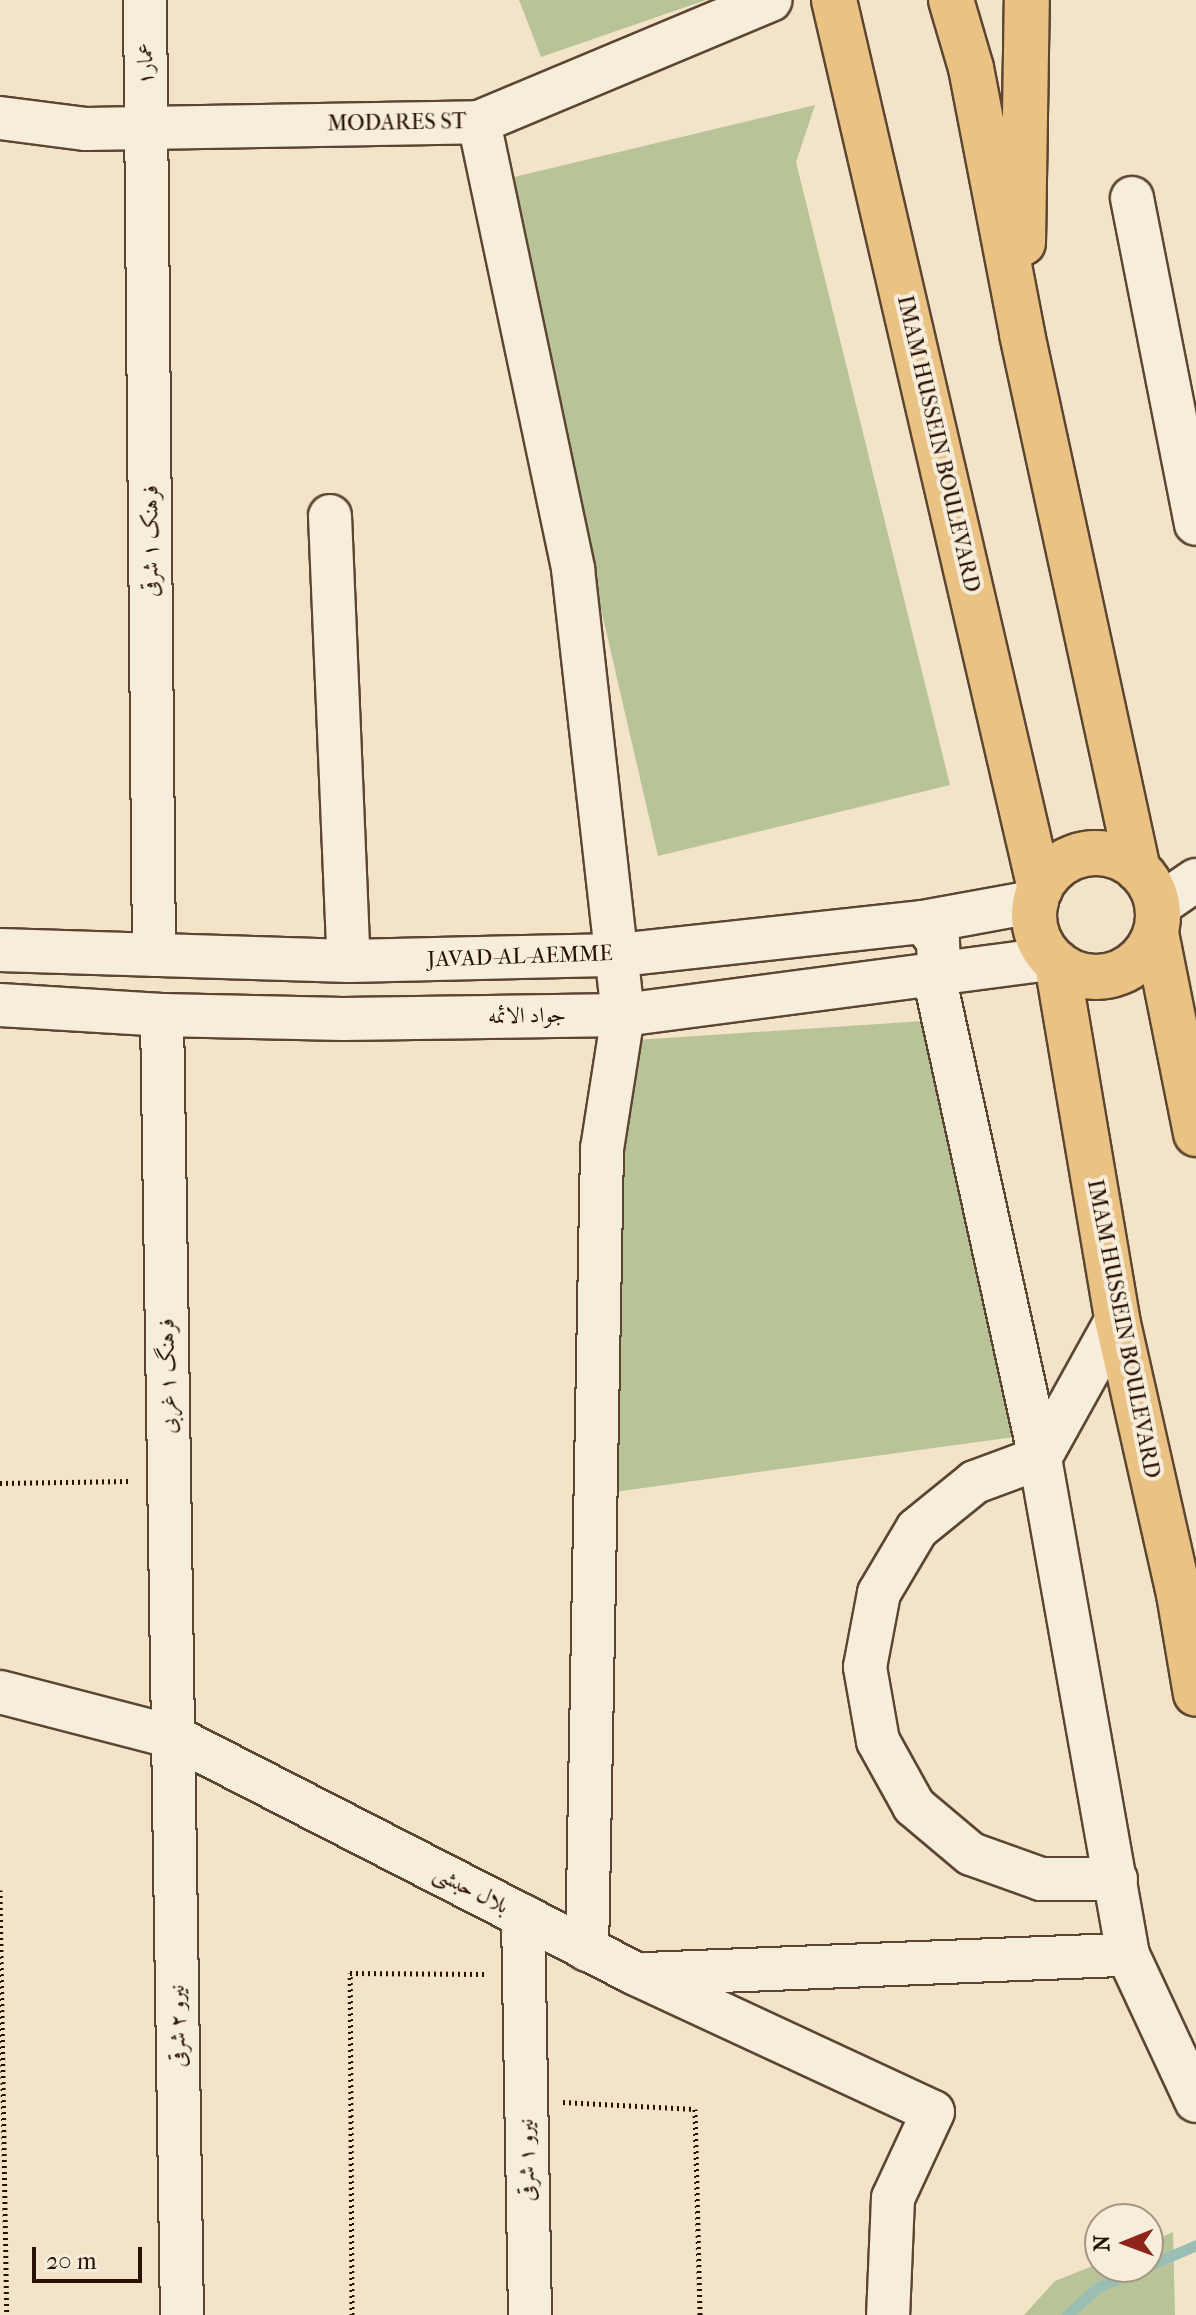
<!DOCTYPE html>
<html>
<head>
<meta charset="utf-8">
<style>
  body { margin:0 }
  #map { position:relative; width:1196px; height:2315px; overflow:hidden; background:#f3e3c8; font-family:"IM FELL French Canon",Amiri,serif }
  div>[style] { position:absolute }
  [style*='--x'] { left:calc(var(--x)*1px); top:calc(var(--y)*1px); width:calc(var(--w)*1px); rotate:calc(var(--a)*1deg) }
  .green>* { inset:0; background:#b8c498 }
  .stream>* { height:11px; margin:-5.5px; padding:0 5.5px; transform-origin:5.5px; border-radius:5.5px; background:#9bbeb4 }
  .path>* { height:5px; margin-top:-2.5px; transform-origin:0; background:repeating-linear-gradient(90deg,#291100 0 2px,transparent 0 6px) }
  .roads { filter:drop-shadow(2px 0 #5c4632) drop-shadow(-2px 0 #5c4632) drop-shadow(0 2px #5c4632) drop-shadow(0 -2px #5c4632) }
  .minor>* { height:42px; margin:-21px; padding:0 21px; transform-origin:21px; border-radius:21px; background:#f7eddb }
  .major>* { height:44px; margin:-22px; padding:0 22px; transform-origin:22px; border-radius:22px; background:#eac284 }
  .major>.ring { margin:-22px; padding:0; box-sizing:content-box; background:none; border:44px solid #eac284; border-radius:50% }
  span { translate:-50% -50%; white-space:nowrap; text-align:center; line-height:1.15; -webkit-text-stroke:8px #f7eddb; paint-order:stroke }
  .street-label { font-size:22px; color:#291100 }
  .north { position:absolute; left:1084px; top:2203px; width:80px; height:80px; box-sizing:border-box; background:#f7eddb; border:2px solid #a59583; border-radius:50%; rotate:269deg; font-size:22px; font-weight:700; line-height:32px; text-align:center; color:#291100 }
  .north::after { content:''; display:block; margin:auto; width:28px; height:36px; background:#8f2418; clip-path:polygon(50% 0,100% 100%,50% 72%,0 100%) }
  .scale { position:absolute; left:32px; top:2247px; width:110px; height:36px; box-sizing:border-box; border:4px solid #291100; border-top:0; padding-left:10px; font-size:24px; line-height:28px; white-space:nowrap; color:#291100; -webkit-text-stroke:6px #f7eddb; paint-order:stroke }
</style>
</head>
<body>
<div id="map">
  <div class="green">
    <div style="clip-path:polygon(519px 0,706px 0,541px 57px)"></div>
    <div style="clip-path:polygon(815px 105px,796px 162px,950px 785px,658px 856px,502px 180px)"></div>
    <div style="clip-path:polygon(954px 1019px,1028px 1435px,614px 1492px,606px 1042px)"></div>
    <div style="clip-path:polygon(1173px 2232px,1175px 2315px,1024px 2315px,1055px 2281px,1100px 2263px,1100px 2267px,1148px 2267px,1148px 2243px)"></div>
  </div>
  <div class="stream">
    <div style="--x:1148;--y:2266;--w:52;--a:-23.6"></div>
    <div style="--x:1067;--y:2315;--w:42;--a:-42.1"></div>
    <div style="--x:1098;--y:2287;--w:51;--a:-23.1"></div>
  </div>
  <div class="path">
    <div style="--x:0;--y:1483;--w:131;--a:-0.9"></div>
    <div style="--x:0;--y:1890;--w:425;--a:89.1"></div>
    <div style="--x:563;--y:2102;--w:132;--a:3"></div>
    <div style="--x:695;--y:2109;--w:206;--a:88.6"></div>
    <div style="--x:352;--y:2315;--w:342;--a:-90.3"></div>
    <div style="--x:350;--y:1973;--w:137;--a:0.4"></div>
  </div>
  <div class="roads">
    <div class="minor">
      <div style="--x:145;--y:0;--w:955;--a:89.46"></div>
      <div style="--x:0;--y:118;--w:87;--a:7.3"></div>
      <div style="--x:86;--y:129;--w:393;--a:-1"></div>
      <div style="--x:479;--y:122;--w:316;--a:-22.7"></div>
      <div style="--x:479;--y:122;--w:457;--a:78.1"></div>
      <div style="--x:573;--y:569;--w:449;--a:83.6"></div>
      <div style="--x:623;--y:1015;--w:136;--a:98.9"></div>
      <div style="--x:602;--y:1149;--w:801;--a:91.07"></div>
      <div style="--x:1132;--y:198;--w:332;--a:78.9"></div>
      <div style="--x:330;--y:516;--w:445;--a:87.6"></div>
      <div style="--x:1158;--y:906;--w:46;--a:-34.4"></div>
      <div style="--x:923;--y:922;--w:24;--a:52"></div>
      <div style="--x:938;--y:941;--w:24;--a:88"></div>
      <div style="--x:939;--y:965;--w:12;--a:114"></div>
      <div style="--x:934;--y:976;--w:494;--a:77.6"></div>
      <div style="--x:1040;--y:1458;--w:505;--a:79.96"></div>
      <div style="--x:1128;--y:1955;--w:161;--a:65"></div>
      <div style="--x:0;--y:950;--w:349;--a:1.8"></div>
      <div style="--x:349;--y:961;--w:270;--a:-1.3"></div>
      <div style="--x:619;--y:955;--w:306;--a:-6.2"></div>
      <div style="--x:923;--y:922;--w:116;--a:-10.4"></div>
      <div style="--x:0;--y:1005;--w:162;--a:3.5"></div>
      <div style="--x:162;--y:1015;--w:181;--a:1.3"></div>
      <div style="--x:343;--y:1019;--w:280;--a:-0.8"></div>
      <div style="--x:623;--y:1015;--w:432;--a:-7.5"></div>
      <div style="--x:162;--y:1015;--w:1300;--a:89.12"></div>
      <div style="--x:0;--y:1692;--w:180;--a:14.5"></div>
      <div style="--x:174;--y:1737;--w:519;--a:27.16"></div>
      <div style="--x:636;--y:1974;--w:327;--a:24.9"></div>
      <div style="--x:933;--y:2112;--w:95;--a:114.9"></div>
      <div style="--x:893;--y:2198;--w:117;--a:92.4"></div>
      <div style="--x:1116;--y:1879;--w:75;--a:180"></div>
      <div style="--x:1041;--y:1879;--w:74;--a:-160.3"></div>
      <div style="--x:971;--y:1854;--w:75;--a:-139.9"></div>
      <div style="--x:914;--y:1806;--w:74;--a:-119"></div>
      <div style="--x:878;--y:1741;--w:75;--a:-100"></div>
      <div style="--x:865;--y:1667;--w:75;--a:-79.3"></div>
      <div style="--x:879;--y:1593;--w:74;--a:-59.3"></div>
      <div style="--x:917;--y:1529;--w:75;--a:-39"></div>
      <div style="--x:975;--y:1482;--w:69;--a:-20.3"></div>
      <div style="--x:1040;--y:1458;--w:159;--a:-61"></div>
      <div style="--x:523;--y:1916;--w:399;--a:89"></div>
      <div style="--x:646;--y:1974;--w:482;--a:-2.3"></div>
    </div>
    <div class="major">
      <div style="--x:834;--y:0;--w:913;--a:76.95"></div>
      <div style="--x:951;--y:0;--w:71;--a:73.6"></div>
      <div style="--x:971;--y:68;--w:271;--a:79.1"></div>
      <div style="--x:1022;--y:334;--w:548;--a:77.79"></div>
      <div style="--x:1023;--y:243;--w:243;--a:-89.1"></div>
      <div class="ring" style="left:1034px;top:853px;width:80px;height:80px"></div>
      <div style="--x:1156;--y:933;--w:205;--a:78.7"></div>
      <div style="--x:1057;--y:963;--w:361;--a:80.4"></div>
      <div style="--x:1117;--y:1319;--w:282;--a:77.3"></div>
      <div style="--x:1179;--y:1594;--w:101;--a:80.4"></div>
    </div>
  </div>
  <div class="street-label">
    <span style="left:146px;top:64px;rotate:-91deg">عمار۱</span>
    <span style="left:397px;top:123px;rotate:-1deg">MODARES ST</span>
    <span style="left:938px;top:444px;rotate:77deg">IMAM HUSSEIN BOULEVARD</span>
    <span style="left:151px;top:541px;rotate:-90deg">فرهنک ۱ شرقی</span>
    <span style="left:520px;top:957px;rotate:-2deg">JAVAD-AL-AEMME</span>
    <span style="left:527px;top:1016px;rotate:-1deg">جواد الائمه</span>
    <span style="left:1123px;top:1329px;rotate:79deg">IMAM HUSSEIN BOULEVARD</span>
    <span style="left:168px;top:1376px;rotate:-91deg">فرهنگ ۱ غربی</span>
    <span style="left:471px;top:1890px;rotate:27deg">بلال حبشی</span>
    <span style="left:178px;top:2026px;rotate:-91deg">نیرو ۲ شرقی</span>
    <span style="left:527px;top:2160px;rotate:-91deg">نیرو ۱ شرقی</span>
  </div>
  <div class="north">N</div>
  <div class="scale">20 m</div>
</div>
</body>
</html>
